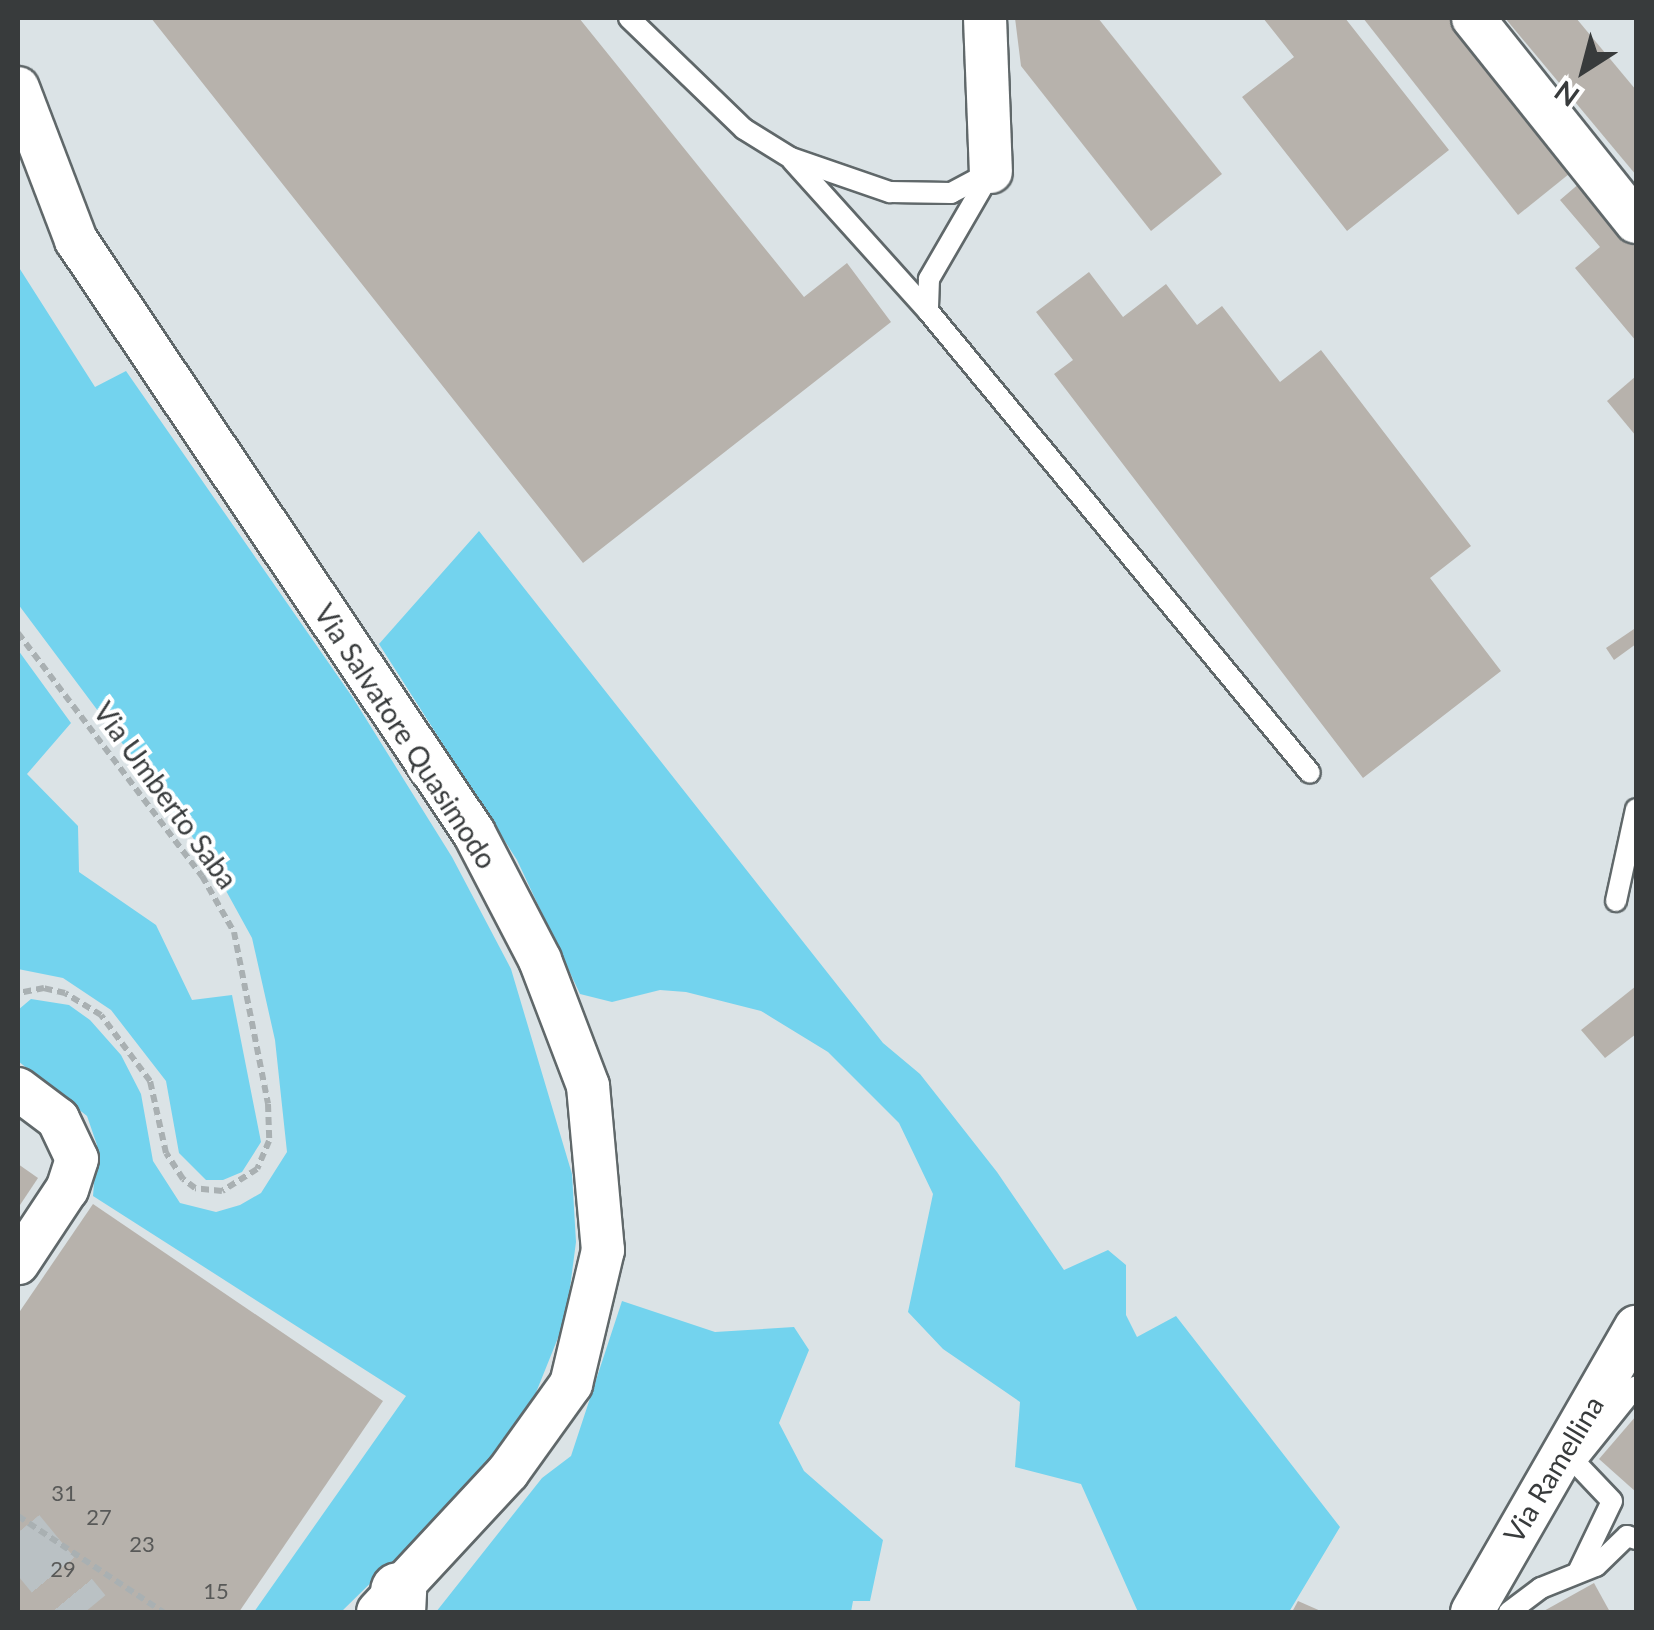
<!DOCTYPE html>
<html>
<head>
<meta charset="utf-8">
<style>
  body { margin:0 }
  #map { position:relative; width:1654px; height:1630px; overflow:hidden; background:#dbe3e6; font-family:Lato,sans-serif }
  div>[style] { position:absolute }
  [style*='--x'] { left:calc(var(--x)*1px); top:calc(var(--y)*1px); width:calc(var(--w)*1px); rotate:calc(var(--a)*1deg) }
  .green>* { inset:0; background:#73d3ee }
  .building>* { inset:0; background:#b7b2ac }
  .highway-tunnel>* { height:55px; margin-top:-27.5px; transform-origin:0; background:repeating-linear-gradient(90deg,#bac1c4 0 55px,transparent 0 83px) }
  .path>* { height:6px; margin-top:-3px; transform-origin:0; background:repeating-linear-gradient(90deg,#a9b0b2 0 8px,transparent 0 13px) }
  .roads { filter:drop-shadow(2px 0 #60686a) drop-shadow(-2px 0 #60686a) drop-shadow(0 2px #60686a) drop-shadow(0 -2px #60686a) }
  .lane>* { height:20px; margin:-10px; padding:0 10px; transform-origin:10px; border-radius:10px; background:#fff }
  .street>* { height:42px; margin:-21px; padding:0 21px; transform-origin:21px; border-radius:21px; background:#fff }
  .secondary>* { height:55px; margin:-27.5px; padding:0 27.5px; transform-origin:27.5px; border-radius:27.5px; background:#fff }
  span { translate:-50% -50%; white-space:nowrap; text-align:center; line-height:1.15; -webkit-text-stroke:8px #fff; paint-order:stroke }
  .number-label { font-size:22px; color:#585958 }
  .number-label span { -webkit-text-stroke-width:0 }
  .street-label { font-size:28px; color:#383b3c }
  .frame { position:absolute; inset:0; border:20px solid #383b3c; pointer-events:none }
  .north { position:absolute; left:1534px; top:20px; width:100px; height:100px; -webkit-text-stroke:8px #fff; paint-order:stroke; rotate:216deg; font-size:28px; font-weight:700; line-height:40px; text-align:center; color:#383b3c }
  .north::after { content:''; display:block; margin:auto; width:35px; height:45px; background:#383b3c; clip-path:polygon(50% 0,100% 100%,50% 72%,0 100%) }
</style>
</head>
<body>
<div id="map">
  <div class="green">
    <div style="clip-path:polygon(18px 266px,95px 387px,126px 371px,353px 698px,452px 857px,511px 969px,572px 1174px,576px 1242px,566px 1318px,533px 1400px,494px 1462px,341px 1612px,254px 1612px,406px 1396px,93px 1196px,97px 1145px,87px 1116px,18px 1061px,18px 1010px,31px 999px,69px 1005px,90px 1020px,121px 1055px,141px 1094px,153px 1161px,180px 1203px,216px 1212px,240px 1205px,261px 1193px,287px 1152px,275px 1040px,252px 938px,208px 858px,18px 604px)"></div>
    <div style="clip-path:polygon(479px 531px,883px 1043px,920px 1074px,997px 1172px,1064px 1270px,1108px 1250px,1126px 1265px,1126px 1315px,1137px 1337px,1176px 1316px,1340px 1527px,1289px 1612px,1138px 1612px,1081px 1484px,1015px 1467px,1020px 1402px,943px 1349px,908px 1312px,933px 1194px,899px 1123px,828px 1052px,761px 1011px,686px 992px,660px 990px,612px 1002px,580px 994px,517px 860px,379px 644px)"></div>
    <div style="clip-path:polygon(18px 650px,71px 723px,27px 774px,78px 826px,79px 872px,156px 925px,192px 1000px,232px 995px,261px 1142px,242px 1172px,223px 1180px,206px 1180px,179px 1153px,166px 1081px,111px 1010px,63px 978px,18px 969px)"></div>
    <div style="clip-path:polygon(622px 1301px,715px 1332px,794px 1327px,809px 1350px,779px 1423px,804px 1471px,883px 1540px,870px 1601px,853px 1601px,851px 1612px,436px 1612px,542px 1478px,571px 1456px)"></div>
  </div>
  <div class="building">
    <div style="clip-path:polygon(151px 18px,579px 18px,804px 297px,847px 263px,891px 322px,583px 563px)"></div>
    <div style="clip-path:polygon(1015px 18px,1098px 18px,1222px 174px,1151px 231px,1021px 66px)"></div>
    <div style="clip-path:polygon(1263px 18px,1345px 18px,1449px 150px,1347px 231px,1242px 97px,1294px 57px)"></div>
    <div style="clip-path:polygon(1363px 18px,1455px 18px,1574px 170px,1518px 215px)"></div>
    <div style="clip-path:polygon(1505px 18px,1576px 18px,1636px 90px,1636px 175px)"></div>
    <div style="clip-path:polygon(1581px 182px,1636px 248px,1636px 341px,1575px 268px,1600px 247px,1560px 200px)"></div>
    <div style="clip-path:polygon(1089px 272px,1123px 317px,1166px 284px,1197px 325px,1222px 306px,1280px 382px,1321px 350px,1471px 546px,1430px 578px,1501px 671px,1363px 778px,1054px 374px,1073px 360px,1036px 312px)"></div>
    <div style="clip-path:polygon(1636px 376px,1636px 436px,1607px 401px)"></div>
    <div style="clip-path:polygon(1634px 629px,1636px 644px,1614px 660px,1606px 648px)"></div>
    <div style="clip-path:polygon(1636px 986px,1636px 1034px,1605px 1058px,1581px 1030px)"></div>
    <div style="clip-path:polygon(18px 1164px,38px 1178px,18px 1208px)"></div>
    <div style="clip-path:polygon(93px 1204px,383px 1401px,239px 1612px,18px 1612px,18px 1314px)"></div>
    <div style="clip-path:polygon(1636px 1416px,1636px 1492px,1599px 1459px)"></div>
    <div style="clip-path:polygon(1594px 1583px,1610px 1612px,1542px 1612px)"></div>
    <div style="clip-path:polygon(1298px 1601px,1323px 1612px,1292px 1612px)"></div>
  </div>
  <div class="highway-tunnel">
    <div style="--x:18;--y:1532;--w:104;--a:50.5"></div>
  </div>
  <div class="path">
    <div style="--x:18;--y:633;--w:305;--a:52.9"></div>
    <div style="--x:202;--y:876;--w:64;--a:60.3"></div>
    <div style="--x:234;--y:932;--w:175;--a:78.8"></div>
    <div style="--x:268;--y:1104;--w:37;--a:88"></div>
    <div style="--x:269;--y:1141;--w:30;--a:113"></div>
    <div style="--x:257;--y:1169;--w:41;--a:147.8"></div>
    <div style="--x:222;--y:1191;--w:27;--a:-174"></div>
    <div style="--x:195;--y:1188;--w:15;--a:-143"></div>
    <div style="--x:183;--y:1179;--w:31;--a:-123"></div>
    <div style="--x:166;--y:1153;--w:74;--a:-102.5"></div>
    <div style="--x:150;--y:1081;--w:82;--a:-126.6"></div>
    <div style="--x:101;--y:1015;--w:42;--a:-148.6"></div>
    <div style="--x:65;--y:993;--w:22;--a:-167"></div>
    <div style="--x:44;--y:988;--w:26;--a:169"></div>
    <div style="--x:18;--y:1516;--w:174;--a:33.5"></div>
  </div>
  <div class="roads">
    <div class="lane">
      <div style="--x:629;--y:18;--w:160;--a:44"></div>
      <div style="--x:744;--y:129;--w:55;--a:31.7"></div>
      <div style="--x:791;--y:158;--w:105;--a:19"></div>
      <div style="--x:890;--y:192;--w:61;--a:0.9"></div>
      <div style="--x:951;--y:193;--w:43;--a:-27.8"></div>
      <div style="--x:792;--y:160;--w:203;--a:48"></div>
      <div style="--x:991;--y:172;--w:124;--a:120.1"></div>
      <div style="--x:929;--y:279;--w:32;--a:92"></div>
      <div style="--x:928;--y:311;--w:599;--a:50.41"></div>
      <div style="--x:1616;--y:901;--w:94;--a:-77.7"></div>
      <div style="--x:1579;--y:1570;--w:76;--a:-64.4"></div>
      <div style="--x:1612;--y:1501;--w:54;--a:-133.5"></div>
      <div style="--x:1575;--y:1462;--w:97;--a:-51.2"></div>
      <div style="--x:1509;--y:1612;--w:40;--a:-37"></div>
      <div style="--x:1541;--y:1588;--w:59;--a:-21.8"></div>
      <div style="--x:1596;--y:1566;--w:43;--a:-44.1"></div>
      <div style="--x:1627;--y:1536;--w:9;--a:18"></div>
    </div>
    <div class="street">
      <div style="--x:985;--y:18;--w:154;--a:87.8"></div>
      <div style="--x:1473;--y:18;--w:261;--a:51.4"></div>
      <div style="--x:18;--y:88;--w:163;--a:69.1"></div>
      <div style="--x:76;--y:240;--w:714;--a:56.13"></div>
      <div style="--x:474;--y:833;--w:143;--a:62.5"></div>
      <div style="--x:540;--y:960;--w:135;--a:69.1"></div>
      <div style="--x:588;--y:1086;--w:165;--a:84.8"></div>
      <div style="--x:603;--y:1250;--w:138;--a:103.4"></div>
      <div style="--x:571;--y:1384;--w:108;--a:125.6"></div>
      <div style="--x:508;--y:1472;--w:191;--a:132.9"></div>
      <div style="--x:18;--y:1089;--w:50;--a:36.9"></div>
      <div style="--x:58;--y:1119;--w:44;--a:64.6"></div>
      <div style="--x:77;--y:1159;--w:32;--a:108"></div>
      <div style="--x:67;--y:1189;--w:89;--a:123.5"></div>
      <div style="--x:1472;--y:1612;--w:329;--a:-60.1"></div>
    </div>
    <div class="secondary">
      <div style="--x:397;--y:1612;--w:22;--a:-87"></div>
    </div>
  </div>
  <div class="number-label">
    <span style="left:64px;top:1493px">31</span>
    <span style="left:99px;top:1517px">27</span>
    <span style="left:142px;top:1544px">23</span>
    <span style="left:63px;top:1569px">29</span>
    <span style="left:216px;top:1591px">15</span>
  </div>
  <div class="street-label">
    <span style="left:406px;top:736px;rotate:57deg">Via Salvatore Quasimodo</span>
    <span style="left:166px;top:795px;rotate:54deg">Via Umberto Saba</span>
    <span style="left:1553px;top:1469px;rotate:-59deg">Via Ramellina</span>
  </div>
  <div class="frame"></div>
  <div class="north">N</div>
</div>
</body>
</html>
